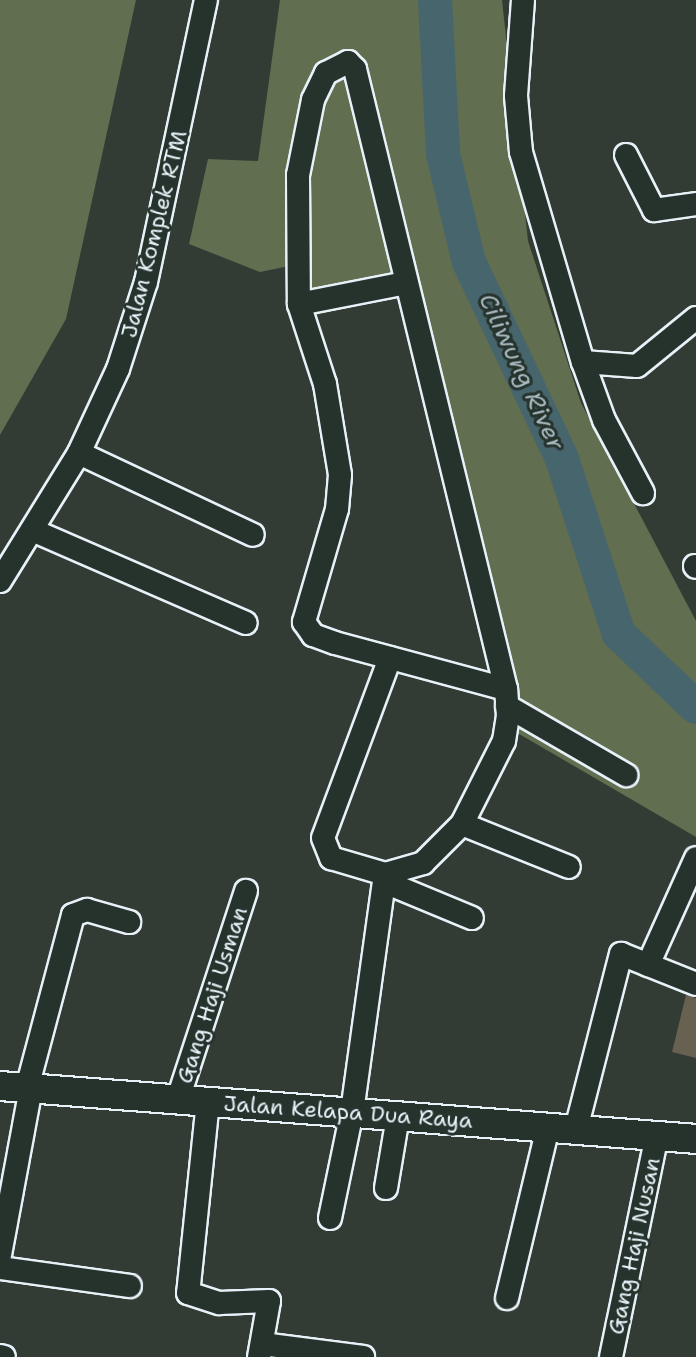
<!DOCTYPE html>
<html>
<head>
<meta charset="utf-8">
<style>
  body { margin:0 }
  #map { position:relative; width:696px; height:1357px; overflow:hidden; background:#333c34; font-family:"Shantell Sans",sans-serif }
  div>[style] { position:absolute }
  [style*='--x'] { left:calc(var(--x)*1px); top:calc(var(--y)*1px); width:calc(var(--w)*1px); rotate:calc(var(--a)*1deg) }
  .green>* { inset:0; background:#616e50 }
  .river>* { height:34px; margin:-17px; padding:0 17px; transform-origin:17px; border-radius:17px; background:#47656d }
  .building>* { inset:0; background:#686050 }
  .roads { filter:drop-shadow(2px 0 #e8f1f8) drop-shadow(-2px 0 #e8f1f8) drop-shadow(0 2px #e8f1f8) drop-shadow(0 -2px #e8f1f8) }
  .minor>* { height:22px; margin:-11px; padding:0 11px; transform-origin:11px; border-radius:11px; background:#26332d }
  .major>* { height:28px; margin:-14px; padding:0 14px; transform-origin:14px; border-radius:14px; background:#26332d }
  span { translate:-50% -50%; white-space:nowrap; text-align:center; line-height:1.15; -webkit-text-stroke:6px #26332d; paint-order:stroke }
  .street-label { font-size:22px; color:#e8f1f8 }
  .water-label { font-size:24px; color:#a8b9c0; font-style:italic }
</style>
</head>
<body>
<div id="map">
  <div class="green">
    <div style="clip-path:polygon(0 0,136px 0,66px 319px,0 435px)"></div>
    <div style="clip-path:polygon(280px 0,502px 0,528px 241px,581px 403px,696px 621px,696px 837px,514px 731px,403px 295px,315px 315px,299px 264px,260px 272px,189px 244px,208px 159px,258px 161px)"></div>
  </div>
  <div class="river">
    <div style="--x:435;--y:0;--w:154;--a:87"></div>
    <div style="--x:443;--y:154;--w:111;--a:76.5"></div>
    <div style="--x:469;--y:262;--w:218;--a:64.7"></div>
    <div style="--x:562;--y:459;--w:184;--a:72"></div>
    <div style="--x:619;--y:634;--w:106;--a:43.5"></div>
  </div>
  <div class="building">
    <div style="clip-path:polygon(686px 995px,696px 998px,696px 1058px,672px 1052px)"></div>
  </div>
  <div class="roads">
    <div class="minor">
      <div style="--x:523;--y:0;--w:96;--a:94.2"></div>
      <div style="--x:516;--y:96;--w:56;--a:84.9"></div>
      <div style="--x:521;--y:152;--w:219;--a:73.6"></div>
      <div style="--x:583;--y:362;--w:54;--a:4.2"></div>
      <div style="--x:637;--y:366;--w:76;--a:-39.1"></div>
      <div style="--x:626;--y:155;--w:62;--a:63"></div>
      <div style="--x:654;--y:210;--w:42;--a:-8.1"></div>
      <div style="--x:299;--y:304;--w:109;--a:-11.1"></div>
      <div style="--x:583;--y:362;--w:62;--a:70.1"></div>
      <div style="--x:604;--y:420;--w:83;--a:61.9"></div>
      <div style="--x:79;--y:453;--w:192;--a:25.2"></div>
      <div style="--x:32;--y:530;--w:233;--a:23.5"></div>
      <div style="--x:695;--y:566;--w:1;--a:45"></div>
      <div style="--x:0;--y:581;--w:150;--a:-58.3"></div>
      <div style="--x:79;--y:453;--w:93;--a:-65.1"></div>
      <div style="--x:118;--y:369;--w:91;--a:-72.2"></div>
      <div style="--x:146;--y:282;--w:288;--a:-78"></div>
      <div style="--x:390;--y:658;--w:192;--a:110.4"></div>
      <div style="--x:323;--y:838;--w:22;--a:68"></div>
      <div style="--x:331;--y:858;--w:56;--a:16.5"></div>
      <div style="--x:385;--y:874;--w:40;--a:-16"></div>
      <div style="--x:423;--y:863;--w:55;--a:-45"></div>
      <div style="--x:462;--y:824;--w:93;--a:-63.2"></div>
      <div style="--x:504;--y:741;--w:25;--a:-81"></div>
      <div style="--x:508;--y:716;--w:27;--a:-94"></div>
      <div style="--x:506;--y:689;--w:638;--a:-103.69"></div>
      <div style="--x:355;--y:69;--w:10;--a:-135"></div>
      <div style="--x:348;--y:62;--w:25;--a:153"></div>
      <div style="--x:326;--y:73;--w:30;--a:116"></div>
      <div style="--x:313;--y:100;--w:76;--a:101.3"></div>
      <div style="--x:298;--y:175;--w:129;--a:89.6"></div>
      <div style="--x:299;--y:304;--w:84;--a:72"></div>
      <div style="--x:325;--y:384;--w:92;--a:80.6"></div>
      <div style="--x:340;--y:475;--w:34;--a:95"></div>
      <div style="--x:337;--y:509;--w:118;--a:106.3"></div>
      <div style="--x:304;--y:622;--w:16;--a:55"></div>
      <div style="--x:313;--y:635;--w:23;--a:20"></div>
      <div style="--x:335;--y:643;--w:177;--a:15.1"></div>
      <div style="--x:507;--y:706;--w:138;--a:30.1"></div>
      <div style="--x:462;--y:824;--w:115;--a:21.9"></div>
      <div style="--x:385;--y:882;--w:94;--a:22.5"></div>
      <div style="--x:648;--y:965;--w:117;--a:-65.8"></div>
      <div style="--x:27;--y:1088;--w:179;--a:-75.1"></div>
      <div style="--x:73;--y:915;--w:15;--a:-20"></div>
      <div style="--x:87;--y:910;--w:44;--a:15.9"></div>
      <div style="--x:178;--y:1099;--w:219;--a:-71.9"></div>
      <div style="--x:208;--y:1101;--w:193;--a:95.9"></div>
      <div style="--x:188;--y:1293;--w:33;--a:18"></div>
      <div style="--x:219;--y:1303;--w:50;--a:-2.3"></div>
      <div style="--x:269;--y:1301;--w:57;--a:100.1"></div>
      <div style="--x:576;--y:1129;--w:181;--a:-75.6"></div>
      <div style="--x:621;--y:954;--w:81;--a:21.8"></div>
      <div style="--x:386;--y:1188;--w:73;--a:-80.5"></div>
      <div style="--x:330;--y:1218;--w:108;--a:-78.3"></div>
      <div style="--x:352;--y:1112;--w:240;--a:-82.1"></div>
      <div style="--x:0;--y:1255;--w:170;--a:-79.5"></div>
      <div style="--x:0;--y:1268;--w:131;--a:7.9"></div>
      <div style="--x:507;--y:1298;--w:176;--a:-76.5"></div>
      <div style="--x:262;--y:1344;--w:102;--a:7.3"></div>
      <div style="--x:0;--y:1356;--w:4;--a:14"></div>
      <div style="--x:611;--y:1357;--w:227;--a:-78.3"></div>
    </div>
    <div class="major">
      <div style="--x:0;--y:1086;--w:698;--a:4.35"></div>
    </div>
  </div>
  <div class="street-label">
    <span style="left:154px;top:234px;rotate:-76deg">Jalan Komplek RTM</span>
    <span style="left:212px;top:995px;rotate:-72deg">Gang Haji Usman</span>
    <span style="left:348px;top:1112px;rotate:4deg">Jalan Kelapa Dua Raya</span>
    <span style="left:634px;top:1246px;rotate:-78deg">Gang Haji Nusan</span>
  </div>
  <div class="water-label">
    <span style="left:521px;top:372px;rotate:65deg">Ciliwung River</span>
  </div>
</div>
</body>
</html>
